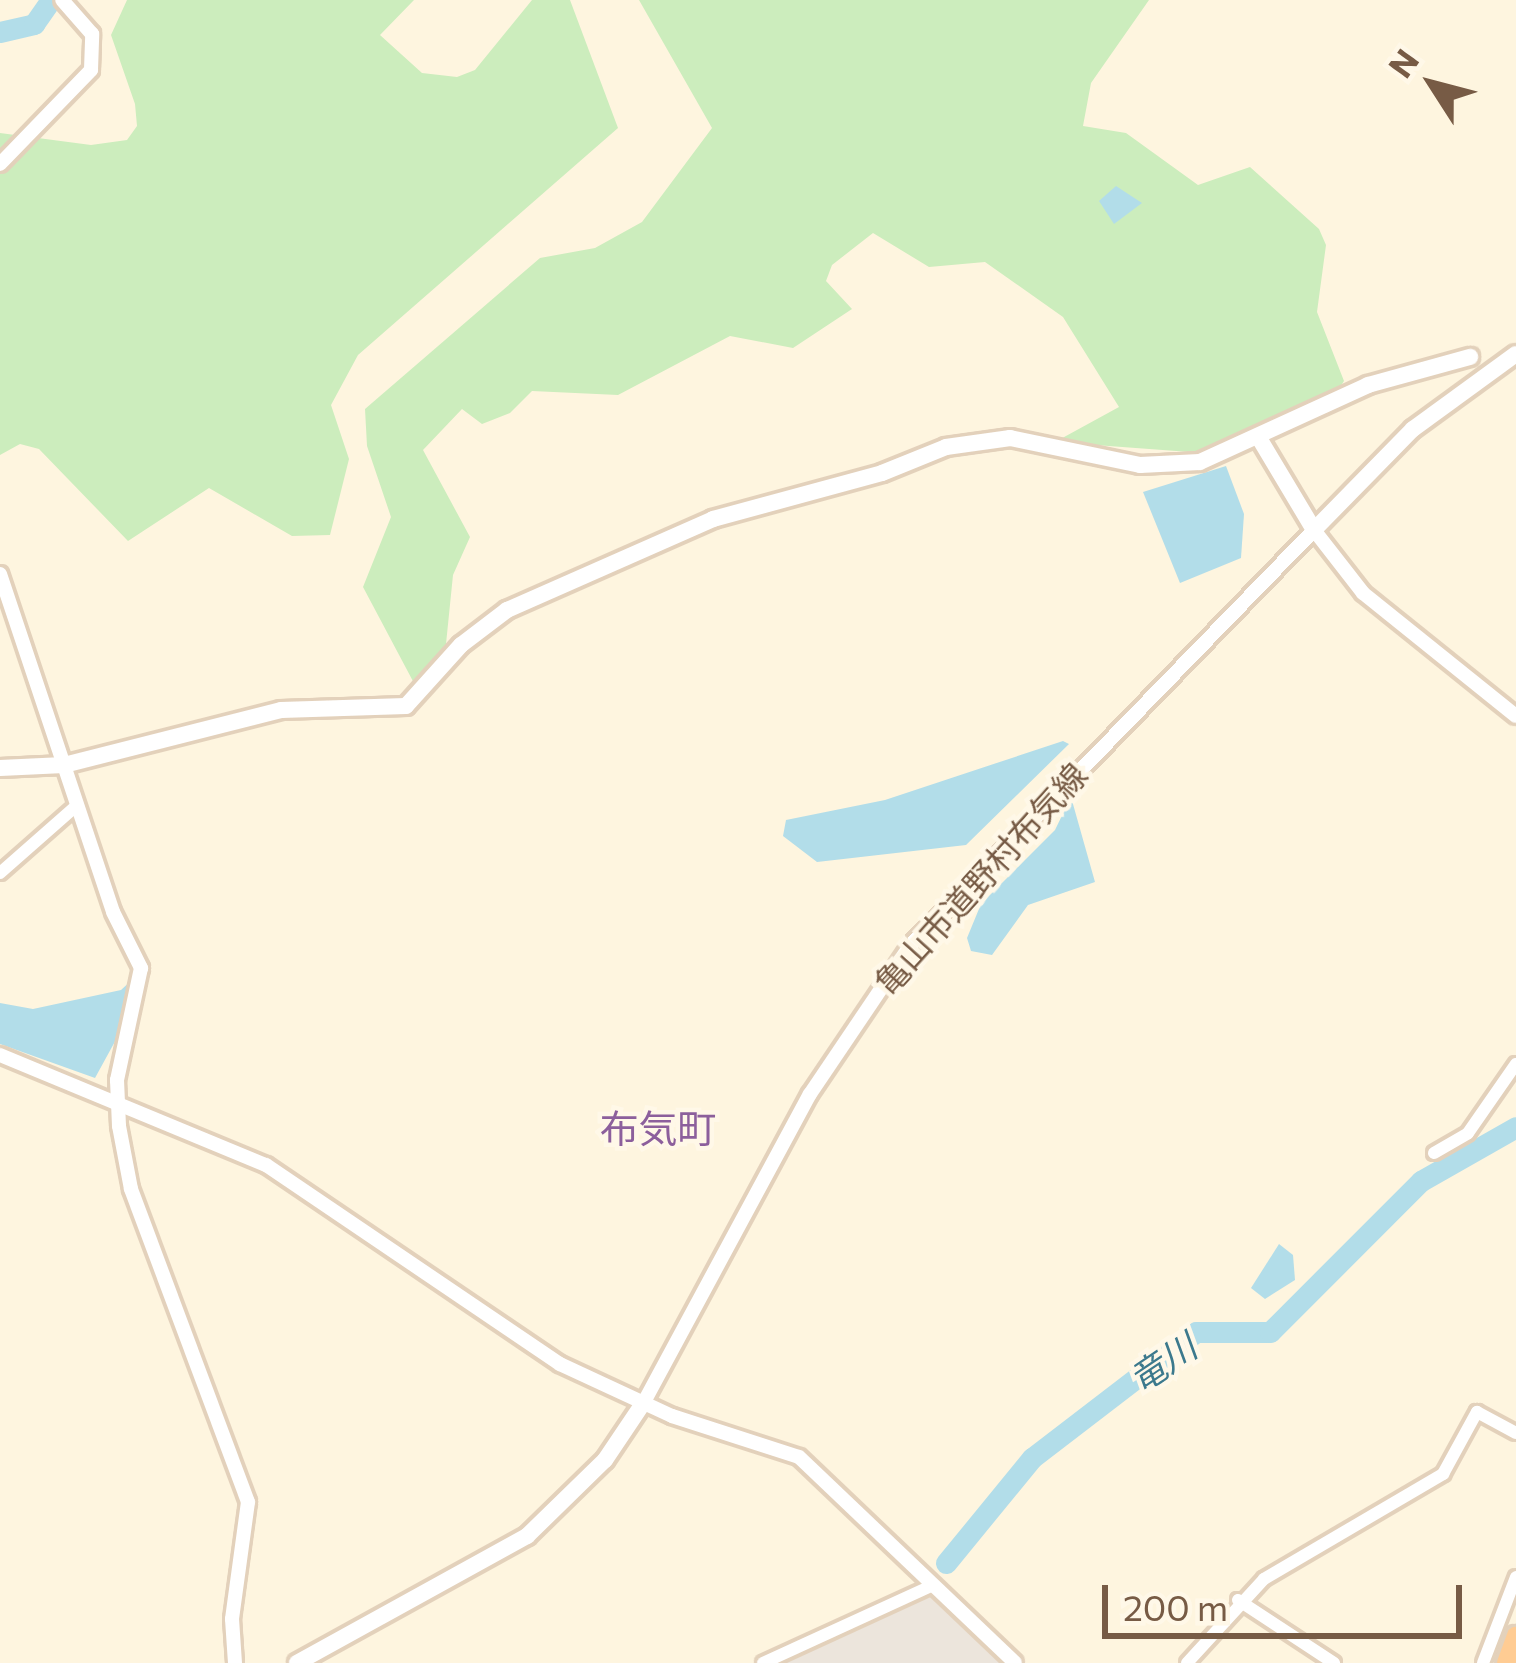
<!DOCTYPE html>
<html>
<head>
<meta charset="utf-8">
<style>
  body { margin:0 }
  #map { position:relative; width:1516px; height:1663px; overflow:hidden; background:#fef5df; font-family:Commissioner,"Noto Sans JP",sans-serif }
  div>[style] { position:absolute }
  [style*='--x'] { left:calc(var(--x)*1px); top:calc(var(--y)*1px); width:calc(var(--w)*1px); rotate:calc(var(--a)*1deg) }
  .industrial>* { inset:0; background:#ece5dc }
  .green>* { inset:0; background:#ccedbd }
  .water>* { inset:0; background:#b2dde9 }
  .river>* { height:21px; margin:-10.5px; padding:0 10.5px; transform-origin:10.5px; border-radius:10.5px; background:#b2dde9 }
  .roads { filter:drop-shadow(3px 0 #e3d1bb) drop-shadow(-3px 0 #e3d1bb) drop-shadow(0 3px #e3d1bb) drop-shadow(0 -3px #e3d1bb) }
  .minor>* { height:12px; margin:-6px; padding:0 6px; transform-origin:6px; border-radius:6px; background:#fff }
  .tertiary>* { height:14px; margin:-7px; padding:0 7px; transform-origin:7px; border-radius:7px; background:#fff }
  .secondary>* { height:16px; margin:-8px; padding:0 8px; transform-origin:8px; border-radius:8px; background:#fff }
  .trunk>* { height:18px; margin:-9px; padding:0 9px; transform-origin:9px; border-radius:9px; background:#ffcc93 }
  span { translate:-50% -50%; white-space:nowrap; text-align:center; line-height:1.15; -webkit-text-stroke:9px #fff8e8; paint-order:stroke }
  .street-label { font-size:33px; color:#775b45 }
  .water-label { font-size:36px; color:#3c798d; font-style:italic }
  .quarter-label { font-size:39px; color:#8c5f9c }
  .north { position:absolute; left:1372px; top:24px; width:120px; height:120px; -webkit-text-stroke:9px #fff8e8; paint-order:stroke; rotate:306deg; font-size:33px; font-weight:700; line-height:48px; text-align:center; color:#775b45 }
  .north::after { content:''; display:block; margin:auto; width:42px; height:54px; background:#775b45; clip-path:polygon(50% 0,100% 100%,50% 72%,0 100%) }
  .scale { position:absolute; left:1102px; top:1585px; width:360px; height:54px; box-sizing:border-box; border:6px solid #775b45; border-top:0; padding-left:15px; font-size:36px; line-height:42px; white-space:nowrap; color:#775b45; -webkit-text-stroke:9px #fff8e8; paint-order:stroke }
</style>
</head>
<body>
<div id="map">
  <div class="industrial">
    <div style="clip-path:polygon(928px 1596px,939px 1597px,1007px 1663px,783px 1663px)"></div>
  </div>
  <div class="green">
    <div style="clip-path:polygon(127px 0,414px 0,380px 35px,422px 73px,457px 77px,475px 70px,532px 0,570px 0,618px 128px,358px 355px,331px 405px,349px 459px,330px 535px,292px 536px,209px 488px,128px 541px,39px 449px,20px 444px,0 455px,0 133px,91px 145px,127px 140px,137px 126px,135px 104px,111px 35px)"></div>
    <div style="clip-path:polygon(639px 0,1149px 0,1091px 83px,1083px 126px,1126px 133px,1198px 185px,1250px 167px,1319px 229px,1326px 245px,1317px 312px,1344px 381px,1333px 398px,1203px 453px,1055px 442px,1119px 407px,1063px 317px,985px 262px,929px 267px,873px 233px,832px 265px,826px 281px,852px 309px,793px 348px,730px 336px,618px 395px,532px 391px,510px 413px,482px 424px,462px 409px,423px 450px,470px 537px,453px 575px,446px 644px,415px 685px,363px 587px,391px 517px,367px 446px,365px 409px,540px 258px,595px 248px,642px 222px,712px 128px)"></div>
  </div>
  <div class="water">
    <div style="clip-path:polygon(1116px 186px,1142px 203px,1114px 224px,1099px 201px)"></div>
    <div style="clip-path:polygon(1226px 466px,1244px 514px,1241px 558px,1180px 583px,1143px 492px)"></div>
    <div style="clip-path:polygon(1063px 741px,1069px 744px,966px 845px,817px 862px,783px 836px,786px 820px,885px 800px)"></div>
    <div style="clip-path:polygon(1071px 797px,1095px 882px,1028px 905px,992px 955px,971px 951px,967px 938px,981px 904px,1055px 830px)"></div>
    <div style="clip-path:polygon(134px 978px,124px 1025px,95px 1078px,0 1044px,0 1003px,33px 1009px,121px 990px)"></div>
    <div style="clip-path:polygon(1279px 1244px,1293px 1255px,1295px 1280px,1265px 1299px,1251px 1288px)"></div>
  </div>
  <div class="river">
    <div style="--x:0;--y:32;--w:35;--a:-13"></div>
    <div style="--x:34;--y:24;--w:29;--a:-55"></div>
    <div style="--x:946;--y:1563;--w:136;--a:-50.7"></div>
    <div style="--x:1032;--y:1458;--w:207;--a:-37.5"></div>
    <div style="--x:1196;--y:1332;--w:74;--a:0"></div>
    <div style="--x:1270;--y:1332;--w:214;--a:-45"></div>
    <div style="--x:1421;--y:1181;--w:109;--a:-29.6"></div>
  </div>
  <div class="roads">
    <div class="minor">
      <div style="--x:0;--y:873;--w:103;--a:-41.4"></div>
      <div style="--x:1434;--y:1153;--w:39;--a:-30"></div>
      <div style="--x:1468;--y:1133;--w:84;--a:-55.2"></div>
      <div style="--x:1238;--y:1600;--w:115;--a:33.3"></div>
      <div style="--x:763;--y:1663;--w:187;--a:-24.6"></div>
      <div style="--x:1187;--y:1663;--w:114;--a:-47.5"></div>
      <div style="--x:1264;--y:1579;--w:208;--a:-30.4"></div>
      <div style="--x:1443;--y:1474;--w:71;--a:-61.3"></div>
      <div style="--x:1477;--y:1412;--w:44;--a:28.3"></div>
      <div style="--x:1483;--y:1663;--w:92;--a:-69"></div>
    </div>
    <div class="tertiary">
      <div style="--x:0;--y:164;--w:131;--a:-45.9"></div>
      <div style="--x:91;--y:70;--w:36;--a:-88"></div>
      <div style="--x:92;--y:34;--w:45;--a:-131.4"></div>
      <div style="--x:0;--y:574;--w:356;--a:71.5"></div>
      <div style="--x:113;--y:912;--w:63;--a:63.4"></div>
      <div style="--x:141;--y:968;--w:115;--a:102.1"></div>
      <div style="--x:117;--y:1080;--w:46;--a:87.5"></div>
      <div style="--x:119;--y:1126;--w:64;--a:79.2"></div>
      <div style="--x:131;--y:1189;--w:334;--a:69.5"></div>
      <div style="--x:248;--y:1502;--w:118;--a:97.8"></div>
      <div style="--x:232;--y:1619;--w:44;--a:86.1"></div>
      <div style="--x:0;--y:1055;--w:288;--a:22.5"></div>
      <div style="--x:266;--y:1165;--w:355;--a:34.1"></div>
      <div style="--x:560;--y:1364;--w:123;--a:24.9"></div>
      <div style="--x:672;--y:1416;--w:133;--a:17.9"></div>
      <div style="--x:799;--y:1457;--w:298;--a:43.6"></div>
      <div style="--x:644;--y:1402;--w:350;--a:-61.7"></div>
      <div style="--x:810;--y:1094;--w:179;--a:-56"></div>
      <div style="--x:910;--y:946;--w:580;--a:-45.84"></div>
      <div style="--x:1314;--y:530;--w:80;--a:52.1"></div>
      <div style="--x:1363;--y:593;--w:196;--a:38.8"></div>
    </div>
    <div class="secondary">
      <div style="--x:1259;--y:438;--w:107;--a:59.1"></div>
      <div style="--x:1314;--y:530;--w:141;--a:-45.6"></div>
      <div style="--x:1413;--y:429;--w:127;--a:-36.1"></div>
      <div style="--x:0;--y:768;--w:64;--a:-2.7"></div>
      <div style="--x:64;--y:765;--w:224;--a:-14.2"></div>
      <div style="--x:281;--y:710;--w:125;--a:-1.8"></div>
      <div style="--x:406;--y:706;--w:82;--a:-48"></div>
      <div style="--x:461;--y:645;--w:58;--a:-37.3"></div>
      <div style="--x:507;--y:610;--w:225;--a:-23.8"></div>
      <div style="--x:713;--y:519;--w:175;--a:-15.2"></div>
      <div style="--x:882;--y:473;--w:69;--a:-22.1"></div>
      <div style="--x:946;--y:447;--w:65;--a:-8"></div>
      <div style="--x:1010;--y:438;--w:133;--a:11.7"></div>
      <div style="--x:1140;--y:465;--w:60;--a:-2.9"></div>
      <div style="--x:1200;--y:462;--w:185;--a:-24.6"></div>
      <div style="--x:1368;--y:385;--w:106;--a:-15.4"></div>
      <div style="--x:297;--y:1663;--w:263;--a:-28.9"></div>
      <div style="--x:527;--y:1536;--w:109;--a:-44.3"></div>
      <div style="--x:605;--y:1460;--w:70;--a:-56.1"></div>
    </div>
    <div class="trunk">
      <div style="--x:1506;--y:1663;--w:29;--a:-70"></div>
    </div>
  </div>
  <div class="street-label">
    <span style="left:980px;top:878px;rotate:-48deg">亀山市道野村布気線</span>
  </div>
  <div class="water-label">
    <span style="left:1162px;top:1362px;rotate:-34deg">竜川</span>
  </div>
  <div class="quarter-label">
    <span style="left:658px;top:1127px">布気町</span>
  </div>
  <div class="north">N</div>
  <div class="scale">200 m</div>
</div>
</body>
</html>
